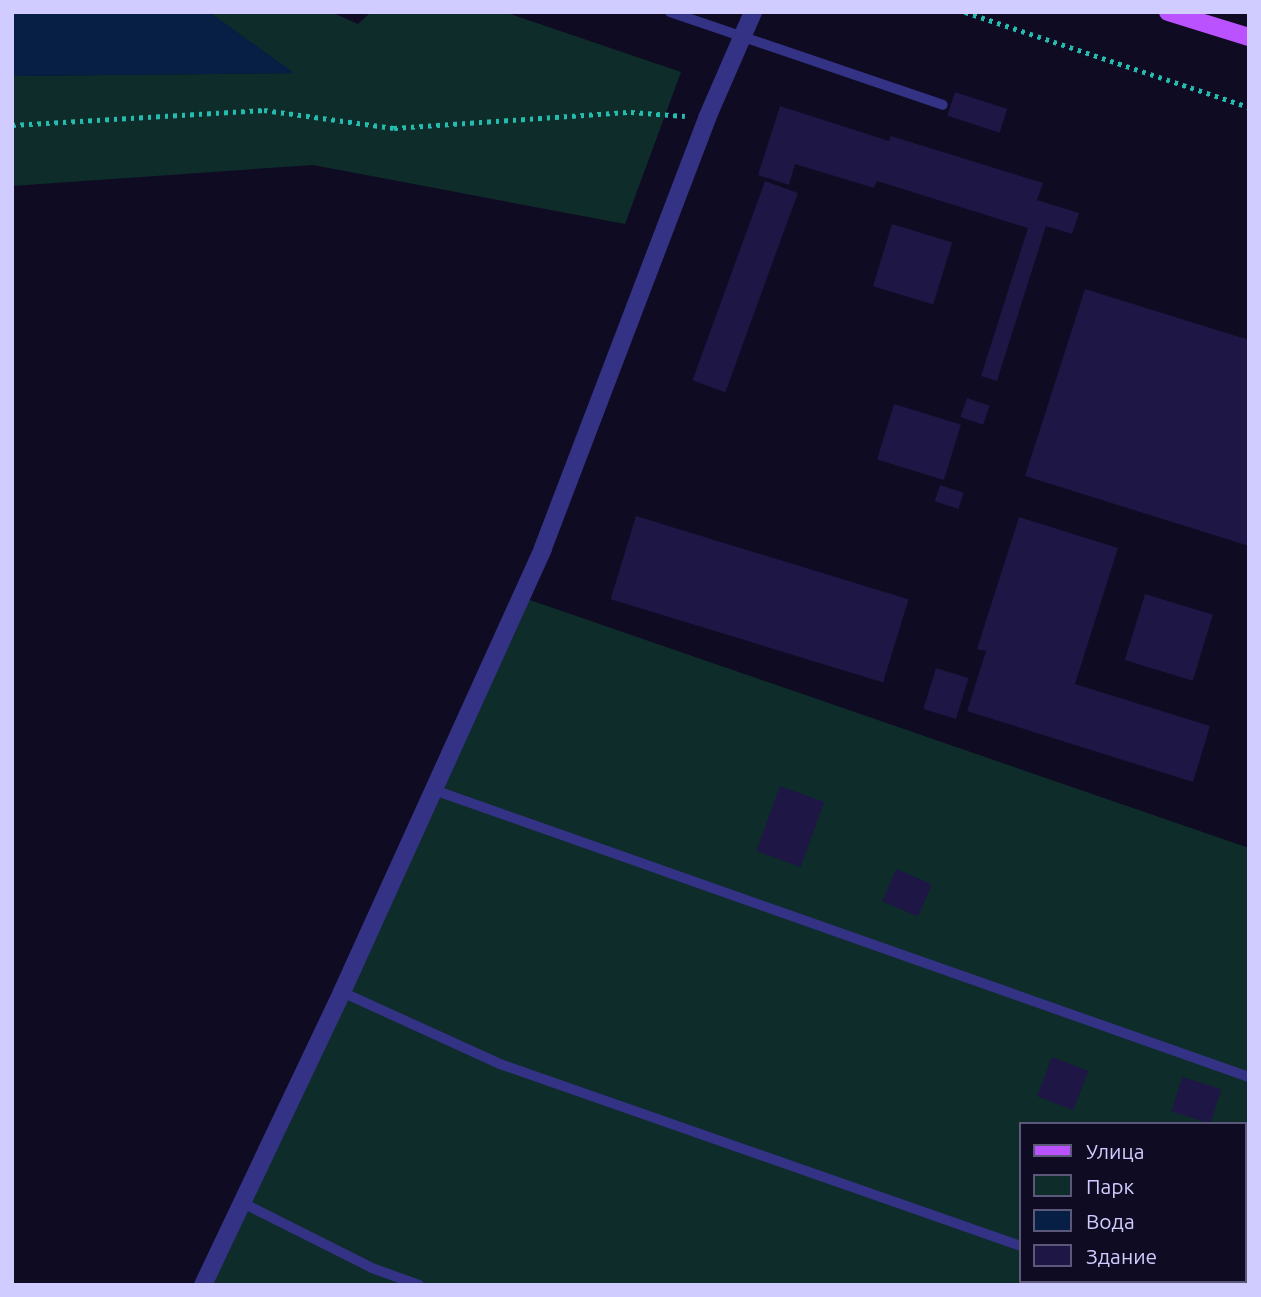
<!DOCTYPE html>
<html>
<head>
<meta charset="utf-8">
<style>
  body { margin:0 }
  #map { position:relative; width:1261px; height:1297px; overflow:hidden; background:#0e0b22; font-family:Ubuntu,sans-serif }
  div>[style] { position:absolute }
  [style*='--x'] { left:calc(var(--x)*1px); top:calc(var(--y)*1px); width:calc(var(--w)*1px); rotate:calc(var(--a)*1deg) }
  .green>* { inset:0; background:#0e2c2a }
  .water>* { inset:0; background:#071f45 }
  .building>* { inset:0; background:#1e1644; transform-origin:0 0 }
  .path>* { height:4.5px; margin-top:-2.25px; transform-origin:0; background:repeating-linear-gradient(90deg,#23bcaf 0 3.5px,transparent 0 8.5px) }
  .lane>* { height:10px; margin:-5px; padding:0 5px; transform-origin:5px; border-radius:5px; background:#333285 }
  .street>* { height:18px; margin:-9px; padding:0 9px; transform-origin:9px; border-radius:9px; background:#333285 }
  .primary>* { height:18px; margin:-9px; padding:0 9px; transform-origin:9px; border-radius:9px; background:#ba53ff }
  span { translate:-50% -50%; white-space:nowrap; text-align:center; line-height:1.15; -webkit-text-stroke:7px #0e0b22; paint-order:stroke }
  .frame { position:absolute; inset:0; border:14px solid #d1ccff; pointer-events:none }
  .legend { position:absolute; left:1019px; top:1122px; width:228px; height:161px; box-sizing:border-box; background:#0e0b22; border:2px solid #5c587a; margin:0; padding:9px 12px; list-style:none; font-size:21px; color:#d1ccff }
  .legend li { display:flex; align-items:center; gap:14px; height:35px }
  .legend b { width:35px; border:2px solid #5c587a }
</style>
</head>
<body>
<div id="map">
  <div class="green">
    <div style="clip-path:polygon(209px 12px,331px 12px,358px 24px,371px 12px,504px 12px,681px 72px,625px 224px,313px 165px,12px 186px,12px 76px,293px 73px)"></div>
    <div style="clip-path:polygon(evenodd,527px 599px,1249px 848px,1249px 1285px,212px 1285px,527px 599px,1021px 1124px,1245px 1124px,1245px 1281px,1021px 1281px,1021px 1124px)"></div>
  </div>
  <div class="water">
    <div style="clip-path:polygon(12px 12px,209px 12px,294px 73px,12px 76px)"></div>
  </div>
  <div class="building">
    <div style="left:955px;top:92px;width:55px;height:25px;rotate:18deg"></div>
    <div style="clip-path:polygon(780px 106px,889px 141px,891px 136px,1043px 183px,1037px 200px,1079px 213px,1072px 234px,1046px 226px,997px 381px,981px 376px,1028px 228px,877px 181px,874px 188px,795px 164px,789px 185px,758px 175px)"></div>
    <div style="left:765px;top:181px;width:35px;height:212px;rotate:20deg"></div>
    <div style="left:892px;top:224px;width:63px;height:65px;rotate:17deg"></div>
    <div style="clip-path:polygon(1085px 289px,1249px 340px,1249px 546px,1025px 476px)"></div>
    <div style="left:967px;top:398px;width:24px;height:20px;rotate:19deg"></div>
    <div style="left:894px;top:404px;width:70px;height:58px;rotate:17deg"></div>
    <div style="left:940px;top:485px;width:25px;height:17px;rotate:18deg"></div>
    <div style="left:636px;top:516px;width:285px;height:87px;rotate:17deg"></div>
    <div style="clip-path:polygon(1019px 517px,1118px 548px,1075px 684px,1210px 726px,1193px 782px,967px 711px,986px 651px,977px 649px)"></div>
    <div style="left:1145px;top:594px;width:71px;height:69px;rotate:17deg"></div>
    <div style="left:936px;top:668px;width:34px;height:43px;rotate:17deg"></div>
    <div style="left:780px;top:786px;width:47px;height:69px;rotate:20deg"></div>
    <div style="left:896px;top:869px;width:39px;height:35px;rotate:23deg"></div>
    <div style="left:1052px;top:1057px;width:39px;height:42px;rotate:21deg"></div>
    <div style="left:1182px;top:1077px;width:41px;height:36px;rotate:17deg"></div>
    <div style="clip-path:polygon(1044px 1281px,1071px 1281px,1073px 1282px,1072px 1285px,1043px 1285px)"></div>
  </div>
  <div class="path">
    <div style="--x:965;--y:12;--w:299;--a:18.5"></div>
    <div style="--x:12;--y:125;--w:252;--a:-3.4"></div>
    <div style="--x:264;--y:110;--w:131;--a:7.9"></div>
    <div style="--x:394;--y:128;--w:238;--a:-3.9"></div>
    <div style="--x:631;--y:112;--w:54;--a:4.2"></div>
  </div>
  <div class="lane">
    <div style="--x:670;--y:12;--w:288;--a:18.8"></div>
    <div style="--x:434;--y:790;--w:864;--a:19.4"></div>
    <div style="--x:342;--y:992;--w:174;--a:24.5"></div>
    <div style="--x:500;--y:1064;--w:552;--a:19.26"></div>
    <div style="--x:243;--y:1203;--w:144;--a:26.7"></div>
    <div style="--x:372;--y:1268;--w:50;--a:19.9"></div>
    <div style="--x:1121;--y:1281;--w:11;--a:22"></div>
  </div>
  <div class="street">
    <div style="--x:203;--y:1285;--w:324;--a:-64.6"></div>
    <div style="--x:342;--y:992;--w:487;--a:-65.6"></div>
    <div style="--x:543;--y:548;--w:460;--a:-69.1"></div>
    <div style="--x:707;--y:118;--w:116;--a:-66.5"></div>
  </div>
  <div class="primary">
    <div style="--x:1168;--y:12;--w:85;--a:17.2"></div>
  </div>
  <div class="frame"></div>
  <ul class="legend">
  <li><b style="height:9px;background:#ba53ff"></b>Улица</li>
  <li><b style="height:19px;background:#0e2c2a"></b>Парк</li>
  <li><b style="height:19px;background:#071f45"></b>Вода</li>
  <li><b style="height:19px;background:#1e1644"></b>Здание</li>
  </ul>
</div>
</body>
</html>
